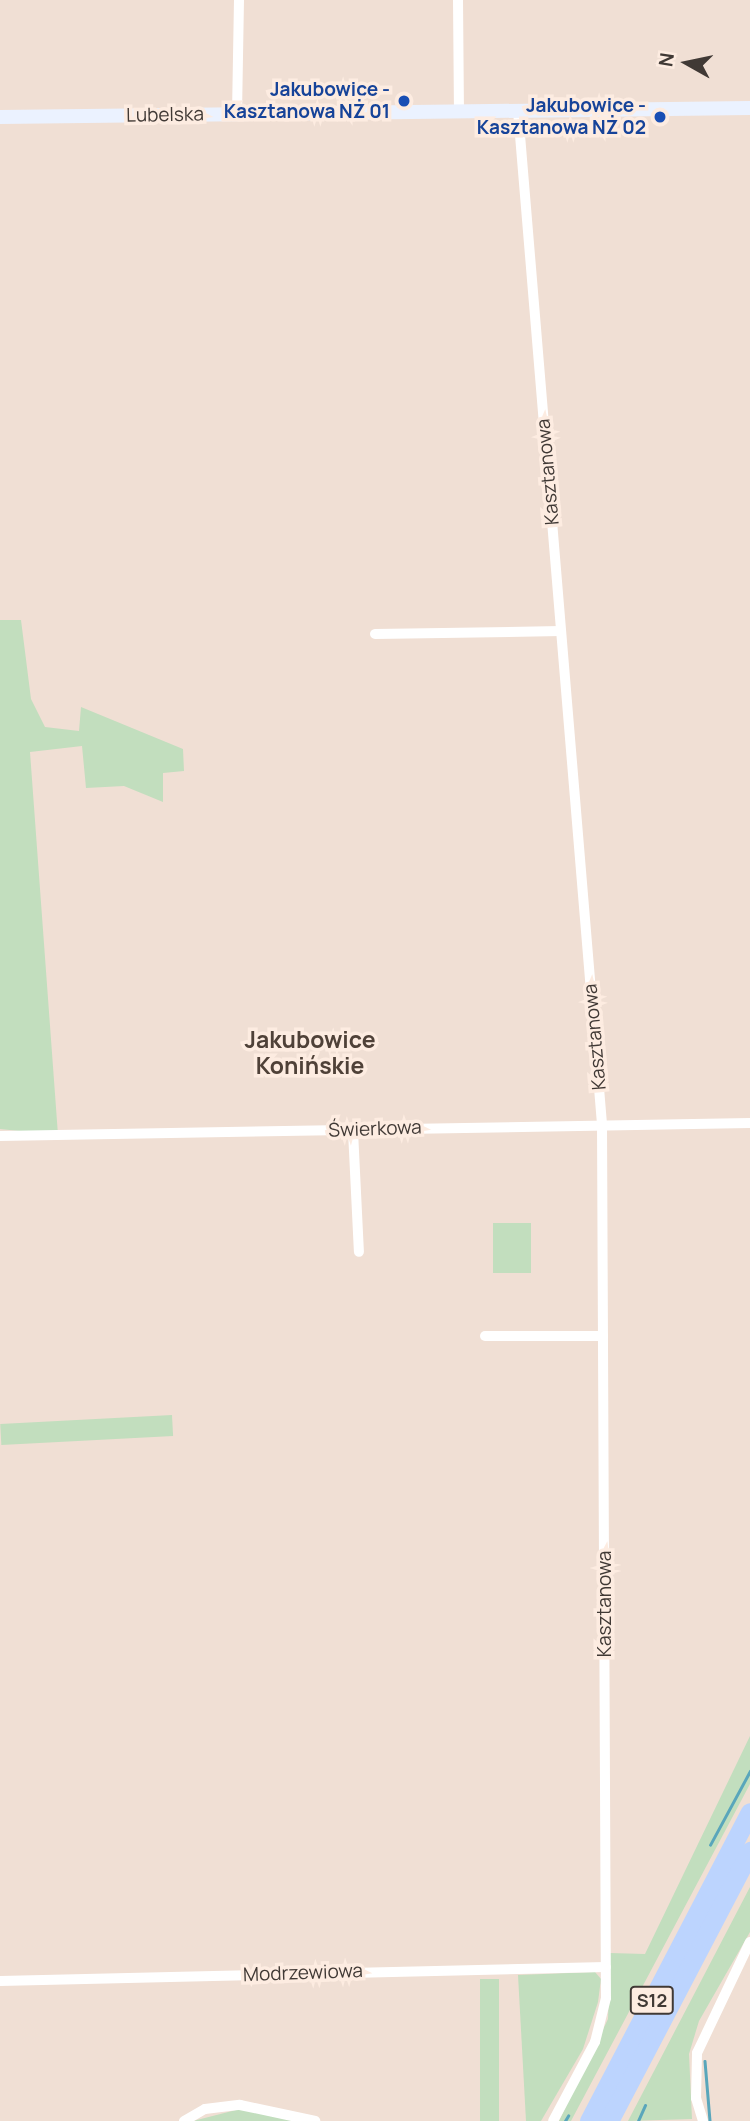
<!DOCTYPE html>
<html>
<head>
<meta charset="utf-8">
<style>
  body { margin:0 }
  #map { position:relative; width:750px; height:2121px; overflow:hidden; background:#f0dfd4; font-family:Manrope,sans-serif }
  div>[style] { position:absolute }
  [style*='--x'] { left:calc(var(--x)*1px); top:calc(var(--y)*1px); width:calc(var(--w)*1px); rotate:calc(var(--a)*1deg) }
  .green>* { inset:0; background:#c2debe; transform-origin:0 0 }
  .stream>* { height:2.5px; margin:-1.25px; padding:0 1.25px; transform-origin:1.25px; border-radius:1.25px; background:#59a6bb }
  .street>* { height:10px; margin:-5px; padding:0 5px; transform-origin:5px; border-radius:5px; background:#fff }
  .secondary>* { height:14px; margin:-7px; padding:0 7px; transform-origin:7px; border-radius:7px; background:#ebf2ff }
  .highway>* { height:19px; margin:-9.5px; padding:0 9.5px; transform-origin:9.5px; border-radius:9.5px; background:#bcd4fe }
  .dots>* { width:19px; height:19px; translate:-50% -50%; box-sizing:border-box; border:4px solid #fdece1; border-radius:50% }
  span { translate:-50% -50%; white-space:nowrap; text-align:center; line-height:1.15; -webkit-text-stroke:7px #fdece1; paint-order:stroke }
  .shield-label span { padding:2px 5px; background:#fdece1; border:2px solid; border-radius:5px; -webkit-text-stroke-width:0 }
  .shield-label { font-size:18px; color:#403935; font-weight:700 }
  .transit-label { font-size:19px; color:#164399; font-weight:700 }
  .right { translate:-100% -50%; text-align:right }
  .street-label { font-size:19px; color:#403935 }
  .quarter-label { font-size:23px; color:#4f4138; font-weight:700 }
  .north { position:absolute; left:652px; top:28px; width:70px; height:70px; -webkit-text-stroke:5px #fdece1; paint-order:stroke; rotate:279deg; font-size:19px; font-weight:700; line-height:28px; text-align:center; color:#403935 }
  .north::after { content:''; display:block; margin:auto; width:24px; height:32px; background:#403935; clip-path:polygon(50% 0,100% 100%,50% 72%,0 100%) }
</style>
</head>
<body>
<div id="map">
  <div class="green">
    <div style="clip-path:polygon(0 620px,21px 620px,31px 699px,45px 727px,79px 731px,81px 707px,183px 749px,184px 771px,163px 773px,163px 802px,124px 786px,86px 788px,82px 746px,30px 752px,58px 1135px,0 1129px)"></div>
    <div style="left:493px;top:1223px;width:38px;height:50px"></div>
    <div style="left:172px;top:1415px;width:21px;height:172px;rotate:87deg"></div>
    <div style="clip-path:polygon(750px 1736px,750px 1784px,571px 2121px,559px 2121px,608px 2019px,610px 1953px,645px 1954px)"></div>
    <div style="clip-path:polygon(750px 1887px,750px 1932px,699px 2021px,689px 2054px,692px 2119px,628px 2121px)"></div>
    <div style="clip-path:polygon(595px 1972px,601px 1979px,598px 2002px,583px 2049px,541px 2121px,526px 2121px,518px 1975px)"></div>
    <div style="left:480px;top:1979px;width:19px;height:142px"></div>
    <div style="clip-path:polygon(240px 2109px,302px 2121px,193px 2121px)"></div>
  </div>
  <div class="stream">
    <div style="--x:710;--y:1845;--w:84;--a:-61.6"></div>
    <div style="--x:705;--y:2061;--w:60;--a:85.2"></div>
    <div style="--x:565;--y:2121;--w:6;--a:-59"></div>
    <div style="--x:638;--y:2121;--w:17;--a:-66"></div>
  </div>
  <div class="street">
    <div style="--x:458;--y:0;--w:112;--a:89.5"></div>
    <div style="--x:518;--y:111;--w:1017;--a:85.26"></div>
    <div style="--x:602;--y:1125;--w:873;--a:89.74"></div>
    <div style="--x:606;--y:1998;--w:45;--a:104"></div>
    <div style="--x:595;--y:2042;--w:89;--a:118"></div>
    <div style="--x:237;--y:114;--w:114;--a:-89"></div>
    <div style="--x:375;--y:634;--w:186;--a:-0.9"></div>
    <div style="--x:353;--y:1131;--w:121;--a:87.2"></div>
    <div style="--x:0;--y:1136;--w:750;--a:-0.99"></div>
    <div style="--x:485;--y:1336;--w:118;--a:0"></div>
    <div style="--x:0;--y:1981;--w:606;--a:-1.32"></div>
    <div style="--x:184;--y:2121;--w:24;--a:-30"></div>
    <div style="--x:205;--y:2109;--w:35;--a:-7"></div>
    <div style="--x:240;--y:2105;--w:77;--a:12"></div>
    <div style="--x:703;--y:2121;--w:24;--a:-107"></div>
    <div style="--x:696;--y:2098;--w:45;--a:-88.7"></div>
    <div style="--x:697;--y:2053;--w:123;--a:-64.5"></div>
  </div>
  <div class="secondary">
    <div style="--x:0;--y:117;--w:750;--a:-0.69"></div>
  </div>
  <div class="highway">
    <div style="--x:589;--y:2121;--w:348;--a:-62.5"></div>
    <div style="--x:609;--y:2121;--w:305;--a:-62.4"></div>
  </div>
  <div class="dots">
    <div style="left:404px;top:101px;background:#1a4fb4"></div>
    <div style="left:660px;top:117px;background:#1a4fb4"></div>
  </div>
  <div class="shield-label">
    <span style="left:652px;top:2000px">S12</span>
  </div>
  <div class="transit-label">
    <span class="right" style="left:390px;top:101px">Jakubowice -<br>Kasztanowa NŻ 01</span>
    <span class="right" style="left:646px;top:117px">Jakubowice -<br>Kasztanowa NŻ 02</span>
  </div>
  <div class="street-label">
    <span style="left:165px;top:115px;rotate:-1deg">Lubelska</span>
    <span style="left:548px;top:472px;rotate:-95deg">Kasztanowa</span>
    <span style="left:595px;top:1037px;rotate:-95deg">Kasztanowa</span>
    <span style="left:375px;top:1129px;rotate:-2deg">Świerkowa</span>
    <span style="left:605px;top:1604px;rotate:-90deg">Kasztanowa</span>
    <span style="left:303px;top:1973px;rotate:-2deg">Modrzewiowa</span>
  </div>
  <div class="quarter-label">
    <span style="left:310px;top:1052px">Jakubowice<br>Konińskie</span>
  </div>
  <div class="north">N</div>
</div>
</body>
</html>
